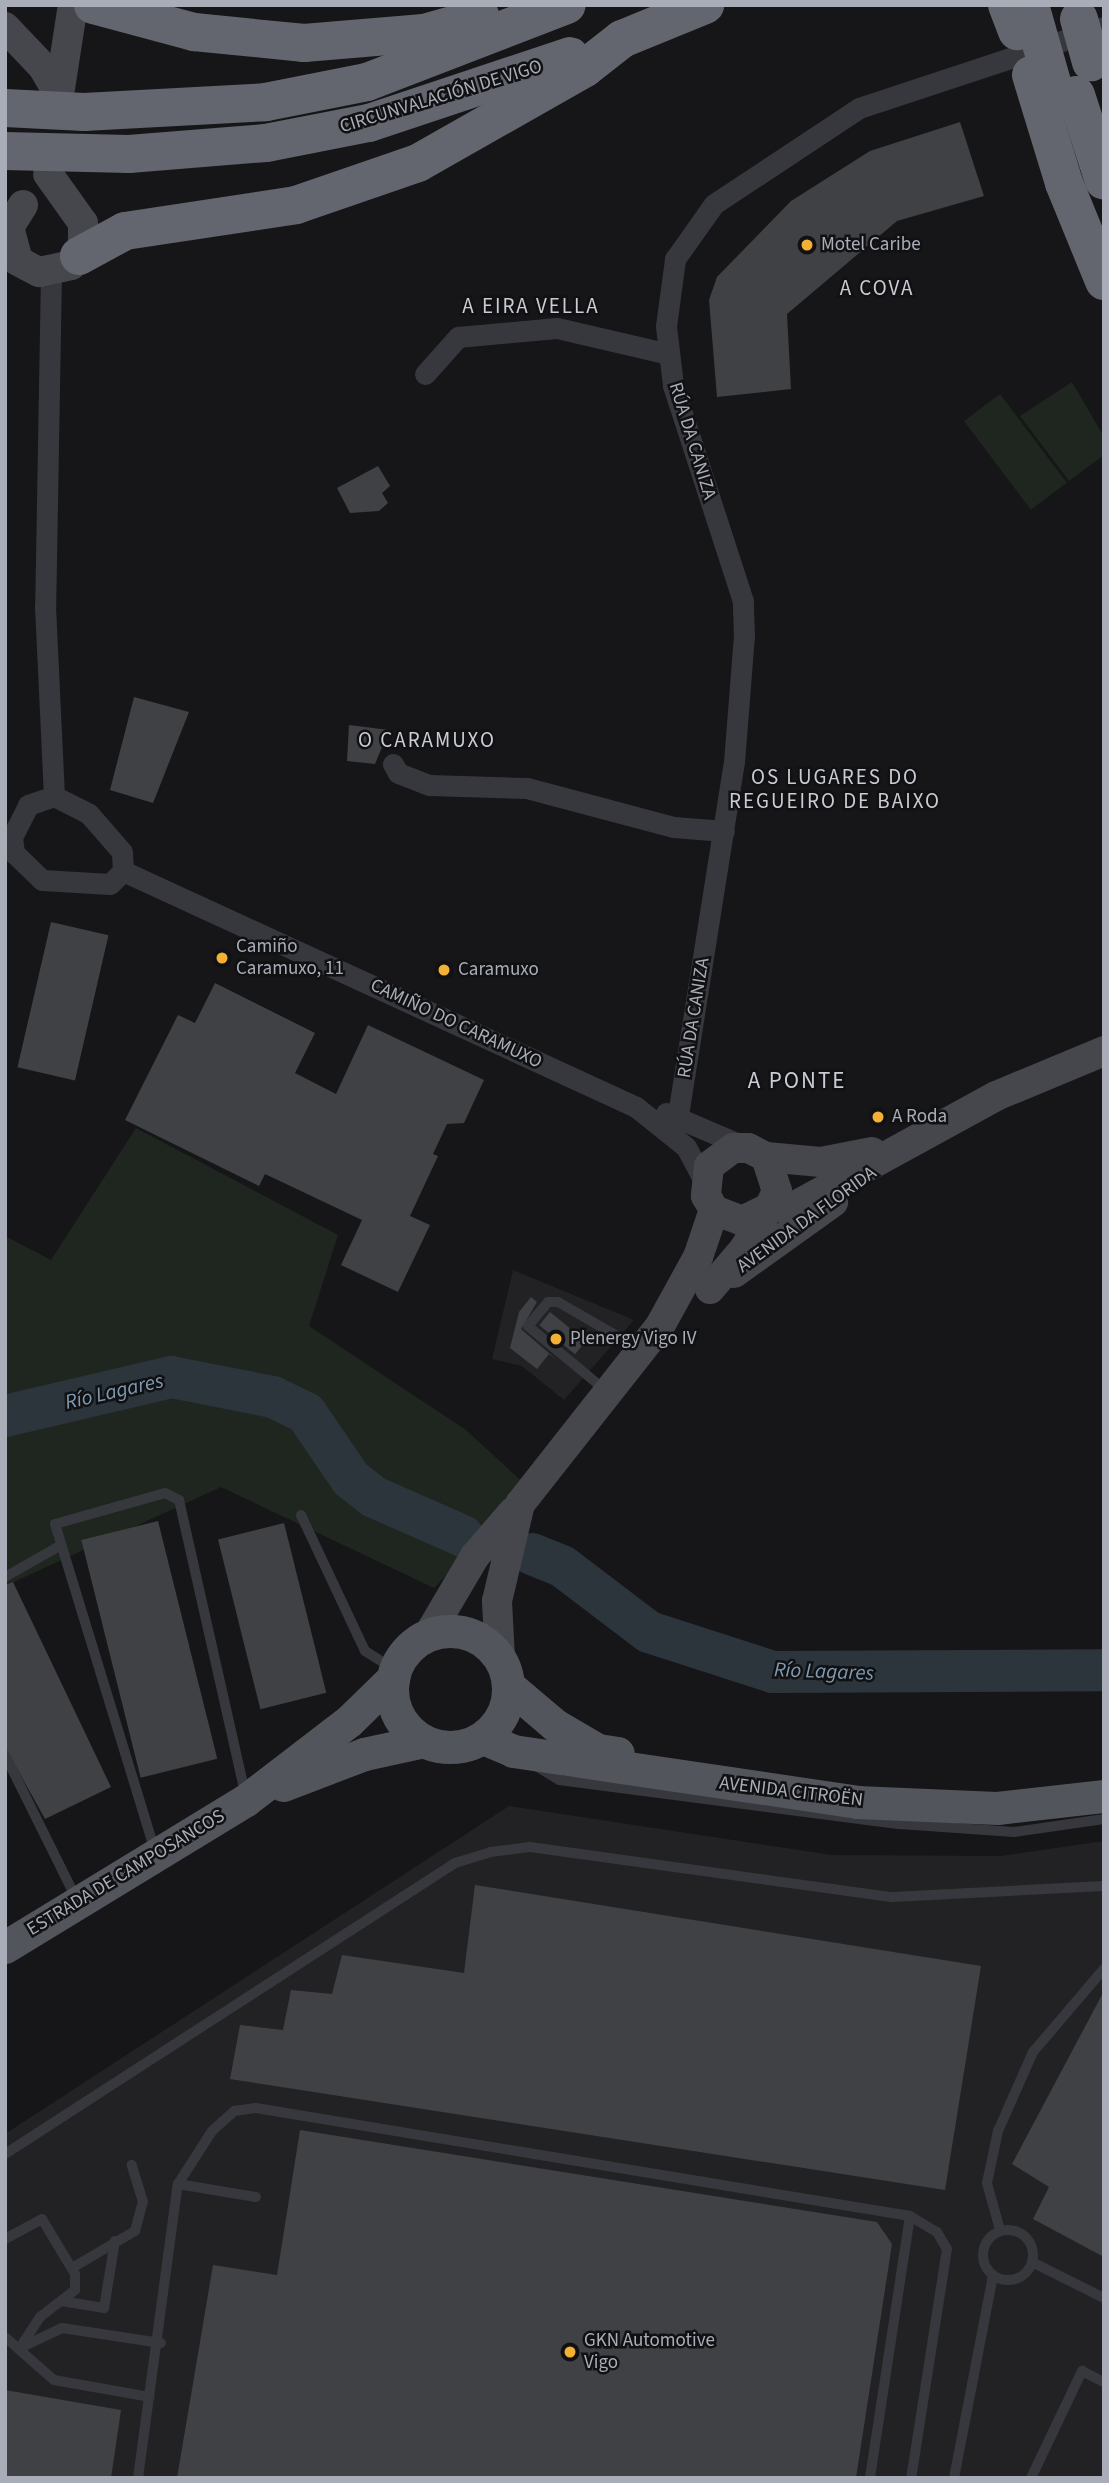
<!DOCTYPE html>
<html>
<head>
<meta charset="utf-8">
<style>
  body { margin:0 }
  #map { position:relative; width:1109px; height:2483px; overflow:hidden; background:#161618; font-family:"Source Sans 3",sans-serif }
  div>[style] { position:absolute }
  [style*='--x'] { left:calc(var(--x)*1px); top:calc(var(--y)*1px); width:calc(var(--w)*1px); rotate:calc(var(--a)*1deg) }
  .built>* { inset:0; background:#222225 }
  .green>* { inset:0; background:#1e261f; transform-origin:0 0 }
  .river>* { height:42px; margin:-21px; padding:0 21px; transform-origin:21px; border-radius:21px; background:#2c353c }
  .building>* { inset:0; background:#404145; transform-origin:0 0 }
  .lane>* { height:10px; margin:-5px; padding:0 5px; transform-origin:5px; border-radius:5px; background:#37383d }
  .lane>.ring { margin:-5px; padding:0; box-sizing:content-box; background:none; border:10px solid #37383d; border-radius:50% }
  .street>* { height:21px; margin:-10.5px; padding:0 10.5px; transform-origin:10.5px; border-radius:10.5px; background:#37383d }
  .secondary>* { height:30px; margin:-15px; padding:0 15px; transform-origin:15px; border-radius:15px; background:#45474d }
  .primary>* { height:33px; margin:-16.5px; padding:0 16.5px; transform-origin:16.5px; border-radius:16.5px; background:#53555c }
  .primary>.ring { margin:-16.5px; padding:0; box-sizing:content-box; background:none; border:33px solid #53555c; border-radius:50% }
  .highway>* { height:38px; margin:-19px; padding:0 19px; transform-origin:19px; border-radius:19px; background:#63666e }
  .highway-bridge>* { height:38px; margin:-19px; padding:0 19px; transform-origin:19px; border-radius:19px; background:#63666e }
  .dots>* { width:19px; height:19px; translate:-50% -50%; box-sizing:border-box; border:4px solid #111113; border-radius:50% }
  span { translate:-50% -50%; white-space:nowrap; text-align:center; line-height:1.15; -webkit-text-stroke:5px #111113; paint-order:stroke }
  .street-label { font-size:19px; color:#a8adb8 }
  .poi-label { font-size:19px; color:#a8adb8 }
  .left { translate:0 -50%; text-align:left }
  .neighbourhood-label { font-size:21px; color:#c9ccd4; letter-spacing:2px }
  .water-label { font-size:21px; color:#7f9bb3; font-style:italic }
  .quarter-label { font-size:23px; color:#c9ccd4; letter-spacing:2px }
  .frame { position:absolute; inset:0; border:7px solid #a8adb8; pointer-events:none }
</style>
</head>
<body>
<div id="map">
  <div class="built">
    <div style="clip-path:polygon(513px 1270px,634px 1320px,564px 1400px,522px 1366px,492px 1359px)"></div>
    <div style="clip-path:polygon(509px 1806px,832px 1855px,1000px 1856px,1104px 1841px,1104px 2478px,5px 2478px,5px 2134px)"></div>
  </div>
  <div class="green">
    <div style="clip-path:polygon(1072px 382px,1104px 437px,1104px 455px,1069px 481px,1020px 416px)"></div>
    <div style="left:1000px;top:394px;width:111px;height:45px;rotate:53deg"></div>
    <div style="clip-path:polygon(136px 1128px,338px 1235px,309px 1326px,466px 1430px,529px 1488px,434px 1588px,221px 1487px,5px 1586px,5px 1236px,51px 1260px)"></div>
  </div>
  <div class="river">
    <div style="--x:5;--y:1416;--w:171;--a:-13.2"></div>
    <div style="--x:171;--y:1377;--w:104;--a:11.1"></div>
    <div style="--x:273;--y:1397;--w:37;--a:26"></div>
    <div style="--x:306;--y:1413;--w:80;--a:55.7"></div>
    <div style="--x:351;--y:1479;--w:29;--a:38"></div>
    <div style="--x:374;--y:1497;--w:97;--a:23.7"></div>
    <div style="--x:532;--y:1554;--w:32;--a:22"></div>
    <div style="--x:562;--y:1566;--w:109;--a:37.2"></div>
    <div style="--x:649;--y:1632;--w:130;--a:17.9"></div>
    <div style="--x:773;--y:1672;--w:331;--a:-0.3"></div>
  </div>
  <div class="building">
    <div style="clip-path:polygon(960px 122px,984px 196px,897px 221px,787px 314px,791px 389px,717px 397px,709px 300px,717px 277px,791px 201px,870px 151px)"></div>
    <div style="clip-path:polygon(378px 466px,390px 486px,382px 493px,388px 503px,379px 511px,350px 513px,337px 488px)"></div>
    <div style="clip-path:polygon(134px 697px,189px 712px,153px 803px,110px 790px)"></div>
    <div style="clip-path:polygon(349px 725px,389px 730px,375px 764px,347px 761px)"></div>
    <div style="left:51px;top:922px;width:59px;height:149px;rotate:13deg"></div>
    <div style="clip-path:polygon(215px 983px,315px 1033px,295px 1073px,336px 1094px,368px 1025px,484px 1080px,464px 1123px,447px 1124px,433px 1154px,438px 1156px,410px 1216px,430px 1225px,398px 1292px,341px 1265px,362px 1220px,265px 1174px,259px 1186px,125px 1120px,178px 1015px,195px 1023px)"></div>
    <div style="clip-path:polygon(531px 1297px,537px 1302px,521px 1329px,558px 1361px,549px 1354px,537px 1369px,510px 1348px,519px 1312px)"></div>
    <div style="left:550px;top:1312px;width:46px;height:17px;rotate:39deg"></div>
    <div style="left:158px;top:1521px;width:245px;height:79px;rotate:76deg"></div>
    <div style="left:284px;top:1523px;width:175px;height:68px;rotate:76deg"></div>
    <div style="clip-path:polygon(13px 1582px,111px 1787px,45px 1819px,5px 1747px,5px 1585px)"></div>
    <div style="clip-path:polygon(475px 1885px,981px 1966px,945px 2190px,230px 2079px,240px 2025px,283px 2030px,291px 1990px,332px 1994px,342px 1955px,464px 1973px)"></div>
    <div style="clip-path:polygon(1104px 1991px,1104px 2257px,1033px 2219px,1049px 2187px,1012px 2164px)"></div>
    <div style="clip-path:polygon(300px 2130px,877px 2222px,892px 2244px,856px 2478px,177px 2478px,213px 2265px,277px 2275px)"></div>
    <div style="clip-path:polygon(5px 2390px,121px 2410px,111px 2478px,5px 2478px)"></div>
  </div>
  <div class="lane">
    <div style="--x:605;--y:1390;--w:100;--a:-140.3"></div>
    <div style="--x:528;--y:1326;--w:31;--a:-50"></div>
    <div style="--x:548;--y:1302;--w:10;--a:0"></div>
    <div style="--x:558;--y:1302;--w:92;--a:29.9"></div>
    <div style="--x:301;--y:1515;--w:150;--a:64.8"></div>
    <div style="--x:365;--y:1651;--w:36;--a:32"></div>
    <div style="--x:5;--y:1577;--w:64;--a:-29.7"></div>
    <div style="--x:5;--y:1755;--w:162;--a:63.6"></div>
    <div style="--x:536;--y:1766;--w:27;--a:31"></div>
    <div style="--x:559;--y:1780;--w:344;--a:7.4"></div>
    <div style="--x:900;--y:1824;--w:114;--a:4"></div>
    <div style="--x:1014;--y:1832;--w:91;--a:-8.2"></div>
    <div style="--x:155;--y:1851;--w:342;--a:-107"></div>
    <div style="--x:55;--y:1524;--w:114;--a:-15.7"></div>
    <div style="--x:165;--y:1493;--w:16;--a:27"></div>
    <div style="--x:179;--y:1500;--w:301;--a:77.3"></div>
    <div style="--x:5;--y:2154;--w:536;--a:-32.89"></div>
    <div style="--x:455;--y:1863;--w:37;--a:-17"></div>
    <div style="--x:490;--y:1852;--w:40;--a:-7.1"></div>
    <div style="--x:530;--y:1847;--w:365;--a:7.9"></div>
    <div style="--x:892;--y:1897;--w:212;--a:-3"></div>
    <div style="--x:178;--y:2184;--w:79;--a:9.5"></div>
    <div style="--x:910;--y:2216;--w:31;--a:31"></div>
    <div style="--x:937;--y:2232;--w:20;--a:60"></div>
    <div style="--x:947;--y:2249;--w:232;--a:98.9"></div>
    <div class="ring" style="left:983px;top:2230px;width:40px;height:40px"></div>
    <div style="--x:1000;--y:2230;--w:49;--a:-105.5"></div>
    <div style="--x:987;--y:2183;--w:53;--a:-78.1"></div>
    <div style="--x:998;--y:2131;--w:86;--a:-66.1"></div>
    <div style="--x:1033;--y:2052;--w:109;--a:-49.5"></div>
    <div style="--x:5;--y:2239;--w:42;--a:-28.4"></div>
    <div style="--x:42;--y:2219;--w:64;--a:59"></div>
    <div style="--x:75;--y:2274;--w:16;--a:90"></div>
    <div style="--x:75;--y:2290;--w:44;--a:142.4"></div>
    <div style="--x:40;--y:2317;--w:37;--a:123"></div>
    <div style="--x:1032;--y:2262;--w:80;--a:26.6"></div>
    <div style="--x:72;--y:2268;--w:73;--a:-30.4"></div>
    <div style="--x:135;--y:2231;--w:30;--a:-75"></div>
    <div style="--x:143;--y:2202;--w:39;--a:-107"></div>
    <div style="--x:61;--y:2301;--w:44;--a:9.2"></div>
    <div style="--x:104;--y:2308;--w:68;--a:-80.7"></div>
    <div style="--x:5;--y:2337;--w:65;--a:41.3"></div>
    <div style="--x:54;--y:2380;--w:97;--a:10"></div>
    <div style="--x:22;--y:2347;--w:44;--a:-25.4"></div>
    <div style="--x:62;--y:2328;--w:100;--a:8.6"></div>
    <div style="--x:138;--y:2478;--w:297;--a:-82.3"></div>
    <div style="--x:178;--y:2184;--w:63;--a:-57.3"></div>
    <div style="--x:212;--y:2131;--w:30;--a:-42"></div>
    <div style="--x:234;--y:2111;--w:22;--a:-8"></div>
    <div style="--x:256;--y:2108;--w:663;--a:9.38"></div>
    <div style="--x:910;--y:2216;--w:265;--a:98.7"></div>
    <div style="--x:954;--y:2478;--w:207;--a:-79.1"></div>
    <div style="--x:1031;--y:2478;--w:119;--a:-64.5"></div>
    <div style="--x:1082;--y:2371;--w:25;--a:27"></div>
  </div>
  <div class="street">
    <div style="--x:51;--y:273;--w:333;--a:91"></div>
    <div style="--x:45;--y:606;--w:190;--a:87.3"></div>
    <div style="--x:425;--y:374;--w:50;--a:-48.3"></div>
    <div style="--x:458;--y:337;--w:99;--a:-5.2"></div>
    <div style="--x:557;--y:328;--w:115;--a:13.1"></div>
    <div style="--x:393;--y:764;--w:10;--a:61"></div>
    <div style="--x:398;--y:773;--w:34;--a:21"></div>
    <div style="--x:430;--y:785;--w:97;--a:1.8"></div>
    <div style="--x:527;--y:788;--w:152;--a:14.9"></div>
    <div style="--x:674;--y:827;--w:50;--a:4.6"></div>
    <div style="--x:54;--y:796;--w:39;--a:27"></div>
    <div style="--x:89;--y:814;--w:50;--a:49"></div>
    <div style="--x:122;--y:852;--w:19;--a:87"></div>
    <div style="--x:123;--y:871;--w:18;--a:135"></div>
    <div style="--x:110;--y:884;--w:68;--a:-176.6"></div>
    <div style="--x:42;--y:880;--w:39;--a:-136"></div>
    <div style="--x:14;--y:853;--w:16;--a:-97"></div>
    <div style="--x:12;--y:837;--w:36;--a:-63"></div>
    <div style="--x:28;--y:805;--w:28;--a:-19"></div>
    <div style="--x:123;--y:871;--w:565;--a:24.7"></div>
    <div style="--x:636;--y:1107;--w:64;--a:38.7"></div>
    <div style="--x:686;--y:1147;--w:38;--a:62"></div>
    <div style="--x:666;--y:1113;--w:89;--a:23.1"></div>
    <div style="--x:678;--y:1115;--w:357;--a:-81"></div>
    <div style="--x:734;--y:762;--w:126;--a:-85.5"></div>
    <div style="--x:744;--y:636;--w:35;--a:-92"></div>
    <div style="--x:743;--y:601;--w:227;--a:-108"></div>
    <div style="--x:673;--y:385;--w:59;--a:-96.8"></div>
    <div style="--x:666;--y:326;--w:68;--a:-82.3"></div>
    <div style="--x:675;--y:259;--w:67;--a:-54.7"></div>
    <div style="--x:714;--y:204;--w:174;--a:-33.5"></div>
    <div style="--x:859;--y:108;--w:258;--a:-18.3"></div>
  </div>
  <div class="secondary">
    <div style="--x:5;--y:27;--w:55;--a:46.5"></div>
    <div style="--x:43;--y:67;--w:32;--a:60"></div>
    <div style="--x:59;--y:95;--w:91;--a:-81.2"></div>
    <div style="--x:23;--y:205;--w:26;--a:122"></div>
    <div style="--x:9;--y:227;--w:35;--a:75"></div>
    <div style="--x:18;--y:261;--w:24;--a:28"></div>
    <div style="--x:39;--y:272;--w:33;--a:-12"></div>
    <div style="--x:71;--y:265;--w:22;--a:-58"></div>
    <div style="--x:83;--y:246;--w:23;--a:-90"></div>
    <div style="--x:83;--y:223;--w:60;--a:-125.5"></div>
    <div style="--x:766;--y:1157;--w:55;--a:5.2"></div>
    <div style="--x:821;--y:1162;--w:52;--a:-11.1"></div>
    <div style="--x:769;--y:1208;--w:28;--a:-6"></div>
    <div style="--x:797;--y:1205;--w:227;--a:-28.7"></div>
    <div style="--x:996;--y:1096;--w:117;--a:-22.6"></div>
    <div style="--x:734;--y:1273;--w:122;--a:-35.6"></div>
    <div style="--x:710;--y:1289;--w:52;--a:-49.6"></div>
    <div style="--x:744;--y:1249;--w:48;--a:-58.6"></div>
    <div style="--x:769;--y:1208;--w:19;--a:-65"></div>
    <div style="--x:777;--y:1191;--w:36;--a:-108"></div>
    <div style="--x:766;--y:1157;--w:20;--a:-153"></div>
    <div style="--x:748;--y:1148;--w:15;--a:180"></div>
    <div style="--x:733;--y:1148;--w:30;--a:143"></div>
    <div style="--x:709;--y:1166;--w:30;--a:96"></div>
    <div style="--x:706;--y:1196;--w:16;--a:60"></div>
    <div style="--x:714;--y:1210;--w:30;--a:21"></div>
    <div style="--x:742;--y:1221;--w:30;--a:-26"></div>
    <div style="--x:429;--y:1634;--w:91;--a:-59.5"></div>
    <div style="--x:475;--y:1556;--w:58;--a:-49.2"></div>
    <div style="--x:500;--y:1657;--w:56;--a:-93.1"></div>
    <div style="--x:497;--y:1601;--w:100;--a:-76.7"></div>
    <div style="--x:520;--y:1504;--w:226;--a:-51.8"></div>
    <div style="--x:660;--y:1326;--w:79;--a:-61.2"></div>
    <div style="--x:698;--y:1257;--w:50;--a:-71.2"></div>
  </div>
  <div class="primary">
    <div class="ring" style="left:392px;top:1631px;width:83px;height:83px"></div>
    <div style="--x:509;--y:1686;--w:60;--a:40.3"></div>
    <div style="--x:555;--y:1725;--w:50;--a:30.2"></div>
    <div style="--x:598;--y:1750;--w:20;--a:9"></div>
    <div style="--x:483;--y:1738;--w:33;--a:23"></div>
    <div style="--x:513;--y:1751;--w:348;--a:8.4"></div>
    <div style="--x:857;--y:1802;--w:140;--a:2.5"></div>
    <div style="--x:997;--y:1808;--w:108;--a:-6.4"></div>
    <div style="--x:283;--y:1785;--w:87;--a:-20.9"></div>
    <div style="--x:364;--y:1754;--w:61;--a:-12.2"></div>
    <div style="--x:5;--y:1947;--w:282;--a:-31.4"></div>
    <div style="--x:246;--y:1800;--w:130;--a:-37.5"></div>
    <div style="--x:349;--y:1721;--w:62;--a:-44.3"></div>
  </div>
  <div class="highway">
    <div style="--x:93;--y:5;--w:105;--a:15"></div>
    <div style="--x:194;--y:32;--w:111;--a:5.7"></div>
    <div style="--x:304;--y:43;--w:120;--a:-4.8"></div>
    <div style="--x:424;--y:33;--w:59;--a:-15.7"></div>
    <div style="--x:1007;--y:5;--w:28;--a:69"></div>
    <div style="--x:1031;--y:75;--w:113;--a:73"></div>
    <div style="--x:1064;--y:183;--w:106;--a:67.8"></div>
    <div style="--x:1076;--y:95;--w:90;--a:72"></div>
    <div style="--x:5;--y:108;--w:79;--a:2.9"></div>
    <div style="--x:84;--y:112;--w:182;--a:-3.1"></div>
    <div style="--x:266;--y:102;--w:103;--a:-11.2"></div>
    <div style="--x:367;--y:82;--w:214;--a:-21.1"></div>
    <div style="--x:5;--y:151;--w:124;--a:1.4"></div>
    <div style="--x:129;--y:154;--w:137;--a:-4.6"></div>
    <div style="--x:266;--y:143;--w:105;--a:-11"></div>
    <div style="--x:369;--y:123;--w:212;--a:-18.4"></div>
    <div style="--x:79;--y:256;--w:52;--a:-28.5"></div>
    <div style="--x:125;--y:231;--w:173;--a:-8.6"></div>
    <div style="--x:296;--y:205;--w:129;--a:-19"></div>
    <div style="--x:418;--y:163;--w:192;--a:-29.6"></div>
    <div style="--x:585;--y:68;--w:47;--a:-38.1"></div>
    <div style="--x:622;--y:39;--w:90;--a:-22.3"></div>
  </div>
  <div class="highway-bridge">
    <div style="--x:1030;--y:5;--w:99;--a:74.1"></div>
    <div style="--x:1079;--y:19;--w:45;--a:74.4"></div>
  </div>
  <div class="dots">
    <div style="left:807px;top:245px;background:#f2b134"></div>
    <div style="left:222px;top:958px;background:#f2b134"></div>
    <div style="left:444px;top:970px;background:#f2b134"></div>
    <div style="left:878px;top:1117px;background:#f2b134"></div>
    <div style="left:556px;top:1339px;background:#f2b134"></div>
    <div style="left:570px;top:2352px;background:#f2b134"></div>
  </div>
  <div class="street-label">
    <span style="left:441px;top:97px;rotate:-17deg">CIRCUNVALACIÓN DE VIGO</span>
    <span style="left:692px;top:441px;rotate:73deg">RÚA DA CANIZA</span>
    <span style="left:694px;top:1018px;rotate:-81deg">RÚA DA CANIZA</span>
    <span style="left:456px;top:1024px;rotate:25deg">CAMIÑO DO CARAMUXO</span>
    <span style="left:807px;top:1220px;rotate:-36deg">AVENIDA DA FLORIDA</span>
    <span style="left:791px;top:1792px;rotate:7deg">AVENIDA CITROËN</span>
    <span style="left:126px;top:1873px;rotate:-31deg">ESTRADA DE CAMPOSANCOS</span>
  </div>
  <div class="poi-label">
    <span class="left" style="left:821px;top:245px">Motel Caribe</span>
    <span class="left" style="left:236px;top:958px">Camiño<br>Caramuxo, 11</span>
    <span class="left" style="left:458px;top:970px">Caramuxo</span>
    <span class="left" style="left:892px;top:1117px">A Roda</span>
    <span class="left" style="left:570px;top:1339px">Plenergy Vigo IV</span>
    <span class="left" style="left:584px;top:2352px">GKN Automotive<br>Vigo</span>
  </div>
  <div class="neighbourhood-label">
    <span style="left:877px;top:288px">A COVA</span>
    <span style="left:531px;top:306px">A EIRA VELLA</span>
    <span style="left:427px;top:740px">O CARAMUXO</span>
    <span style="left:835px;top:789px">OS LUGARES DO<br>REGUEIRO DE BAIXO</span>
  </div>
  <div class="water-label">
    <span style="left:114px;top:1391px;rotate:-13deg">Río Lagares</span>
    <span style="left:824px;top:1671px;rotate:2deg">Río Lagares</span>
  </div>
  <div class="quarter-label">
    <span style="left:797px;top:1081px">A PONTE</span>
  </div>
  <div class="frame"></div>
</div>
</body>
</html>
